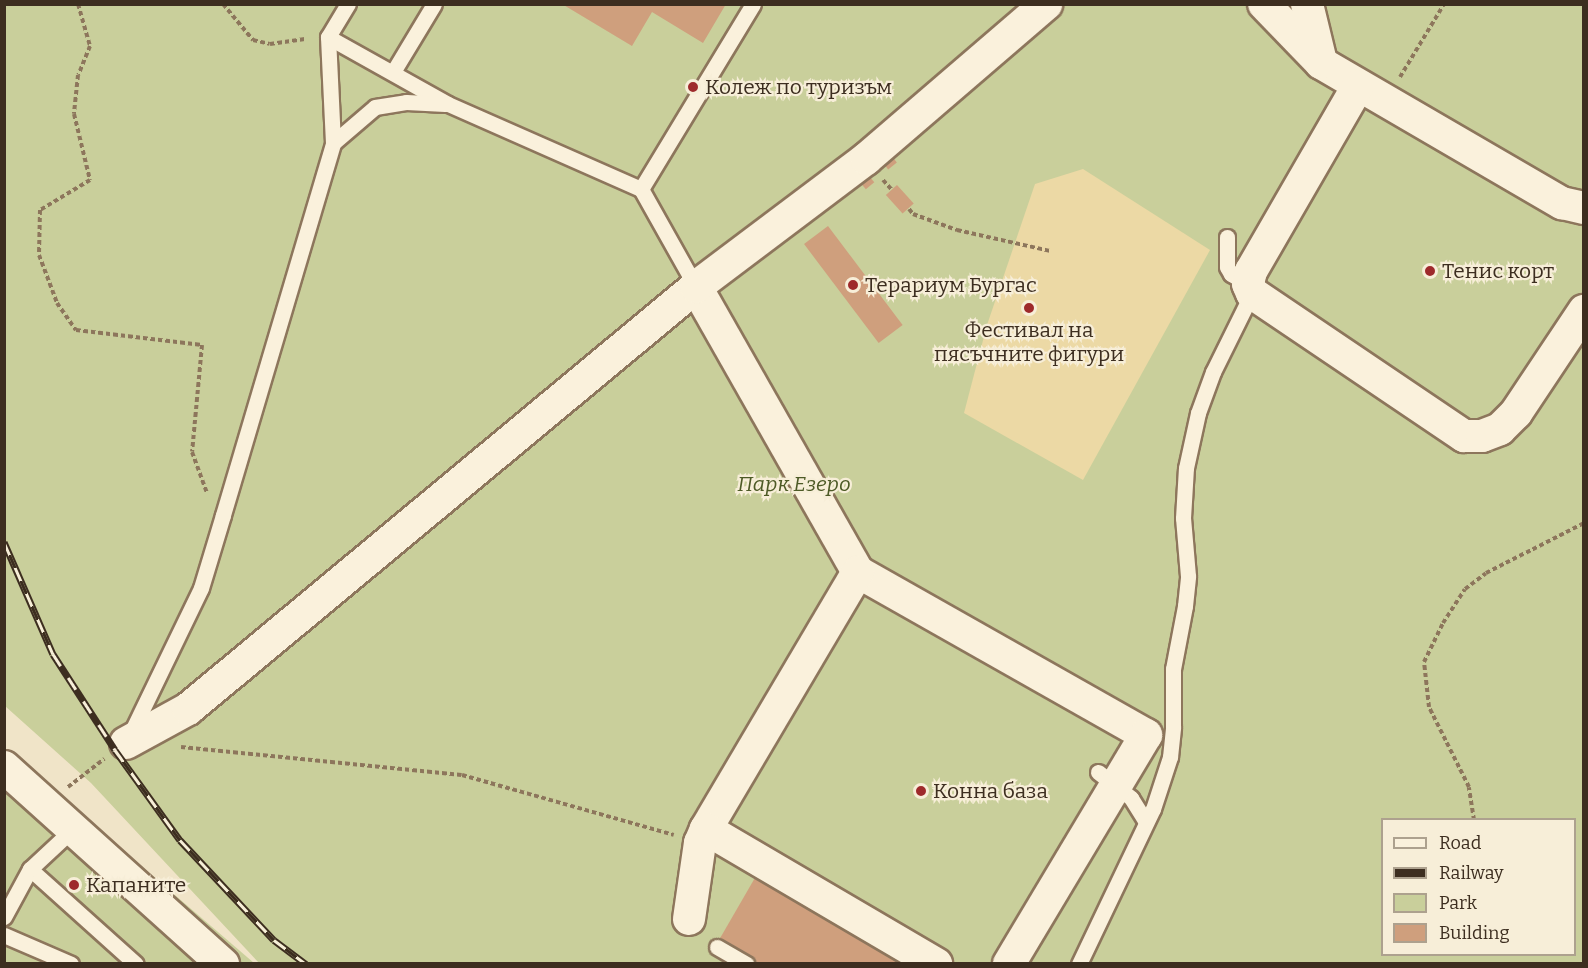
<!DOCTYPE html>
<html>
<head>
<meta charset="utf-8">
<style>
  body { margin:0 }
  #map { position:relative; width:1588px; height:968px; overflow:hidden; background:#f0e4c8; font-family:Bitter,serif }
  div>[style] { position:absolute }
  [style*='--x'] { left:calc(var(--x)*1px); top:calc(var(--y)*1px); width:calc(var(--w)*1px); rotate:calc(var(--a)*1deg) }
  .green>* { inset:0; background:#c9cf9b }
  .sand>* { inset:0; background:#ecd9a5 }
  .building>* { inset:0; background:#cf9f7d; transform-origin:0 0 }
  .path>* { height:4px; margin-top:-2px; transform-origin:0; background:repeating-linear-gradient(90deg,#8d765c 0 4.5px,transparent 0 7.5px) }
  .roads { filter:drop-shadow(2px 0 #8d765c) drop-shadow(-2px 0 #8d765c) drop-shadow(0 2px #8d765c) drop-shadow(0 -2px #8d765c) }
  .lane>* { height:15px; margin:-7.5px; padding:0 7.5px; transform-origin:7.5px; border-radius:7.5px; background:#faf1dc }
  .street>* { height:32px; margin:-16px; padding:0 16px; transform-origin:16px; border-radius:16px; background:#faf1dc }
  .rail>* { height:7px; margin-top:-3.5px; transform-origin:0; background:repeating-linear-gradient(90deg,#f7eed8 0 14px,#3d2e20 0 28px); box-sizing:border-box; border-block:2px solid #3d2e20 }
  .dots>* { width:16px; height:16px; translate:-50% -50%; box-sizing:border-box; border:3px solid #f7eed8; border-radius:50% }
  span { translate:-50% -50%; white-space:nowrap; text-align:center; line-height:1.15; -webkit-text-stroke:4.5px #f7eed8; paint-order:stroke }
  .poi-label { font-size:21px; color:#3d2e20 }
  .left { translate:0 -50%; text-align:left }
  .park-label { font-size:21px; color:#4d5a26; font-style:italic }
  .frame { position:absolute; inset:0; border:6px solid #3d2e20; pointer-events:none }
  .legend { position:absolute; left:1381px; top:818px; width:195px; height:138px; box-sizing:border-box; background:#f7eed8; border:2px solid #ada18e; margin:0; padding:8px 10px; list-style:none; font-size:18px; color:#3d2e20 }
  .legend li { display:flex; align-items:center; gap:12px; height:30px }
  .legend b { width:30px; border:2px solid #ada18e }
</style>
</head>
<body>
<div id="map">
  <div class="green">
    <div style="clip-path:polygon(evenodd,5px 5px,1583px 5px,1583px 963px,259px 963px,91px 783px,5px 706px,5px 5px,1382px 820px,1574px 820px,1574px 954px,1382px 954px,1382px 820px)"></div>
    <div style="clip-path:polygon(5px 749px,254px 963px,5px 963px)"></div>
  </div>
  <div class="sand">
    <div style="clip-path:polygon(1083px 169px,1210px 250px,1083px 480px,964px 413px,987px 325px,1035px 184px)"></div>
  </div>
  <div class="building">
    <div style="clip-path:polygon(562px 4px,726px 4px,703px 43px,652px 12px,632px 46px)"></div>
    <div style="left:887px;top:150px;width:16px;height:11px;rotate:52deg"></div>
    <div style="left:864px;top:170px;width:16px;height:11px;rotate:50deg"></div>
    <div style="left:897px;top:185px;width:25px;height:15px;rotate:48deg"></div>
    <div style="left:828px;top:226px;width:124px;height:30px;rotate:53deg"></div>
    <div style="clip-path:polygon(756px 876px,909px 964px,760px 964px,719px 940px)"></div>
  </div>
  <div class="path">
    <div style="--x:78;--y:4;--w:44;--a:74.1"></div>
    <div style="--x:90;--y:46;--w:31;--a:112"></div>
    <div style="--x:78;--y:75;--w:39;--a:96"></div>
    <div style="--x:74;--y:114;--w:68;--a:76.4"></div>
    <div style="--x:90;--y:180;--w:58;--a:149"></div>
    <div style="--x:40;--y:210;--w:45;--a:91.3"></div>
    <div style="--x:39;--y:255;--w:51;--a:69.4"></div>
    <div style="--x:57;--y:303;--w:33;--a:55"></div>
    <div style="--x:76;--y:330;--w:127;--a:6.8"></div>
    <div style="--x:202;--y:345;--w:107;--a:95.3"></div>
    <div style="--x:192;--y:452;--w:44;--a:69.9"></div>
    <div style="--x:223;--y:4;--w:47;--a:50.2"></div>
    <div style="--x:253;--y:40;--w:17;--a:13"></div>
    <div style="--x:270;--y:44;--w:37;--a:-8"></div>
    <div style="--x:1400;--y:77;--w:85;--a:-58.9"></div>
    <div style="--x:883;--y:180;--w:13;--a:48"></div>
    <div style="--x:909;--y:209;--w:6;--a:51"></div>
    <div style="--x:913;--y:214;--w:47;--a:20"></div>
    <div style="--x:957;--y:230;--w:95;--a:12.7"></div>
    <div style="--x:181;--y:747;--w:282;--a:5.7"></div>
    <div style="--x:462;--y:775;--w:220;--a:15.8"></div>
    <div style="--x:68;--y:787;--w:46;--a:-37.9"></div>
    <div style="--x:1474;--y:820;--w:33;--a:-99"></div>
    <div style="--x:1469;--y:787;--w:89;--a:-116.6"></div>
    <div style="--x:1429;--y:707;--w:45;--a:-96.3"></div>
    <div style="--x:1424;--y:662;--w:43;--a:-64"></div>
    <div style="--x:1443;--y:623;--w:40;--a:-57.1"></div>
    <div style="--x:1465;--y:589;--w:26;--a:-37"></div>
    <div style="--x:1486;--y:573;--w:110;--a:-27"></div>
  </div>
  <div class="roads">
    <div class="lane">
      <div style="--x:328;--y:37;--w:137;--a:29.2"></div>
      <div style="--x:448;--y:104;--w:211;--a:23.8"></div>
      <div style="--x:641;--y:189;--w:216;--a:-58.8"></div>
      <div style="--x:393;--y:72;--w:79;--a:-58.9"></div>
      <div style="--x:333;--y:143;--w:55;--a:-40.6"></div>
      <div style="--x:375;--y:107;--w:31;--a:-9"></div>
      <div style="--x:406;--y:102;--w:39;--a:3"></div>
      <div style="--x:641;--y:189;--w:112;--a:60.7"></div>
      <div style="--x:1227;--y:237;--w:30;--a:90"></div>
      <div style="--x:1227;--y:267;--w:8;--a:60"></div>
      <div style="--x:1231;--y:274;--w:20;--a:30"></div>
      <div style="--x:129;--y:737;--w:165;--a:-64.2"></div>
      <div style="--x:201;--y:588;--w:76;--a:-73.2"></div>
      <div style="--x:223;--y:515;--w:388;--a:-73.5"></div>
      <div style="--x:333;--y:143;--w:106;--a:-92.7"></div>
      <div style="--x:328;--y:37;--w:39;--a:-59"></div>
      <div style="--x:1098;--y:772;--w:42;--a:38.2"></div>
      <div style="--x:1131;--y:798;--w:28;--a:58"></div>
      <div style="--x:30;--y:869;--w:142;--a:41.9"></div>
      <div style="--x:4;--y:917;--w:55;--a:-61.6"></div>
      <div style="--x:30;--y:869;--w:59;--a:-42.9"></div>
      <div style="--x:4;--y:935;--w:73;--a:23.4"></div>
      <div style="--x:717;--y:947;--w:34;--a:30"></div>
      <div style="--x:1079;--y:964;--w:172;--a:-64.5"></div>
      <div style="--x:1153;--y:809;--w:55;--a:-71.9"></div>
      <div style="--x:1170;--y:757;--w:30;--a:-84"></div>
      <div style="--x:1173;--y:727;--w:58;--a:-90"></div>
      <div style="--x:1173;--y:669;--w:64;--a:-79.2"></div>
      <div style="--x:1185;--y:606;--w:30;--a:-84"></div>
      <div style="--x:1188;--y:576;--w:58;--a:-94.9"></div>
      <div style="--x:1183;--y:518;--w:50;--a:-86.6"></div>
      <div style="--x:1186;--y:468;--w:56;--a:-77.7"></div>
      <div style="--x:1198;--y:413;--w:44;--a:-69.9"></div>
      <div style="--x:1213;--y:372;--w:88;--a:-63.7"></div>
    </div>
    <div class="street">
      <div style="--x:1264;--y:4;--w:82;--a:46"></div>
      <div style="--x:1321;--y:63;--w:279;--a:30.2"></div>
      <div style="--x:1562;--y:203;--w:23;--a:13"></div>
      <div style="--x:1307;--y:4;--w:60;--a:76.4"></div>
      <div style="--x:1358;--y:86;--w:214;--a:120"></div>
      <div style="--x:1251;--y:271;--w:13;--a:103"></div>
      <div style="--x:1248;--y:284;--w:10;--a:66"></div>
      <div style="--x:1252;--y:293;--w:256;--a:34"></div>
      <div style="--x:1464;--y:436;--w:18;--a:0"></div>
      <div style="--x:1482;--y:436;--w:19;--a:-21"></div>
      <div style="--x:1500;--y:429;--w:23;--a:-45"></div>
      <div style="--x:1516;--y:413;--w:123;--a:-56.3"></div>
      <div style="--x:696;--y:287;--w:328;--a:60.4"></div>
      <div style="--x:858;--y:572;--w:331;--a:29.5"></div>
      <div style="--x:1146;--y:735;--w:267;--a:120.9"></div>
      <div style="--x:858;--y:572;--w:299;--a:120.6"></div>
      <div style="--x:706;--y:829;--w:267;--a:30.4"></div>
      <div style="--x:126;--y:743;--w:71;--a:-28.7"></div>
      <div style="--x:188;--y:709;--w:660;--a:-39.72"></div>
      <div style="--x:696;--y:287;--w:213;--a:-37"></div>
      <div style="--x:866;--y:159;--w:238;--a:-40.7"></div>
      <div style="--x:4;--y:767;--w:295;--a:42"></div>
      <div style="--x:689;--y:919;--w:77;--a:-81.8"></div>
      <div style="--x:700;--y:843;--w:15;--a:-67"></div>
    </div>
  </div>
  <div class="rail">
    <div style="--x:4;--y:542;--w:122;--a:66.4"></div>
    <div style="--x:53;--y:654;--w:114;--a:57.1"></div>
    <div style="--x:115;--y:750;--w:111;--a:54.2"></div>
    <div style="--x:180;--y:840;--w:137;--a:46.8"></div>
    <div style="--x:274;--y:940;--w:40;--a:37"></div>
  </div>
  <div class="dots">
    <div style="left:693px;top:87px;background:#9e2a2b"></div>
    <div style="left:1430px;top:271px;background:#9e2a2b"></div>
    <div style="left:853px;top:285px;background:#9e2a2b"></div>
    <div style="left:1029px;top:308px;background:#9e2a2b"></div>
    <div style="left:921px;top:791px;background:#9e2a2b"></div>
    <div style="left:74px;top:885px;background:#9e2a2b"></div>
  </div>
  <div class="poi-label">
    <span class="left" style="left:705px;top:87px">Колеж по туризъм</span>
    <span class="left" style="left:1442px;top:271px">Тенис корт</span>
    <span class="left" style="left:865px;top:285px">Терариум Бургас</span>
    <span style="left:1029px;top:342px">Фестивал на<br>пясъчните фигури</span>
    <span class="left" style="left:933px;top:791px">Конна база</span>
    <span class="left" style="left:86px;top:885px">Капаните</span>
  </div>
  <div class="park-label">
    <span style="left:794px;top:484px">Парк Езеро</span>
  </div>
  <div class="frame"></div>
  <ul class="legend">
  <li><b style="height:8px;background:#faf1dc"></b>Road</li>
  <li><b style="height:8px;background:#3d2e20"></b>Railway</li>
  <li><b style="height:16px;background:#c9cf9b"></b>Park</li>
  <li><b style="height:16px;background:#cf9f7d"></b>Building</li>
  </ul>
</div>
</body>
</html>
